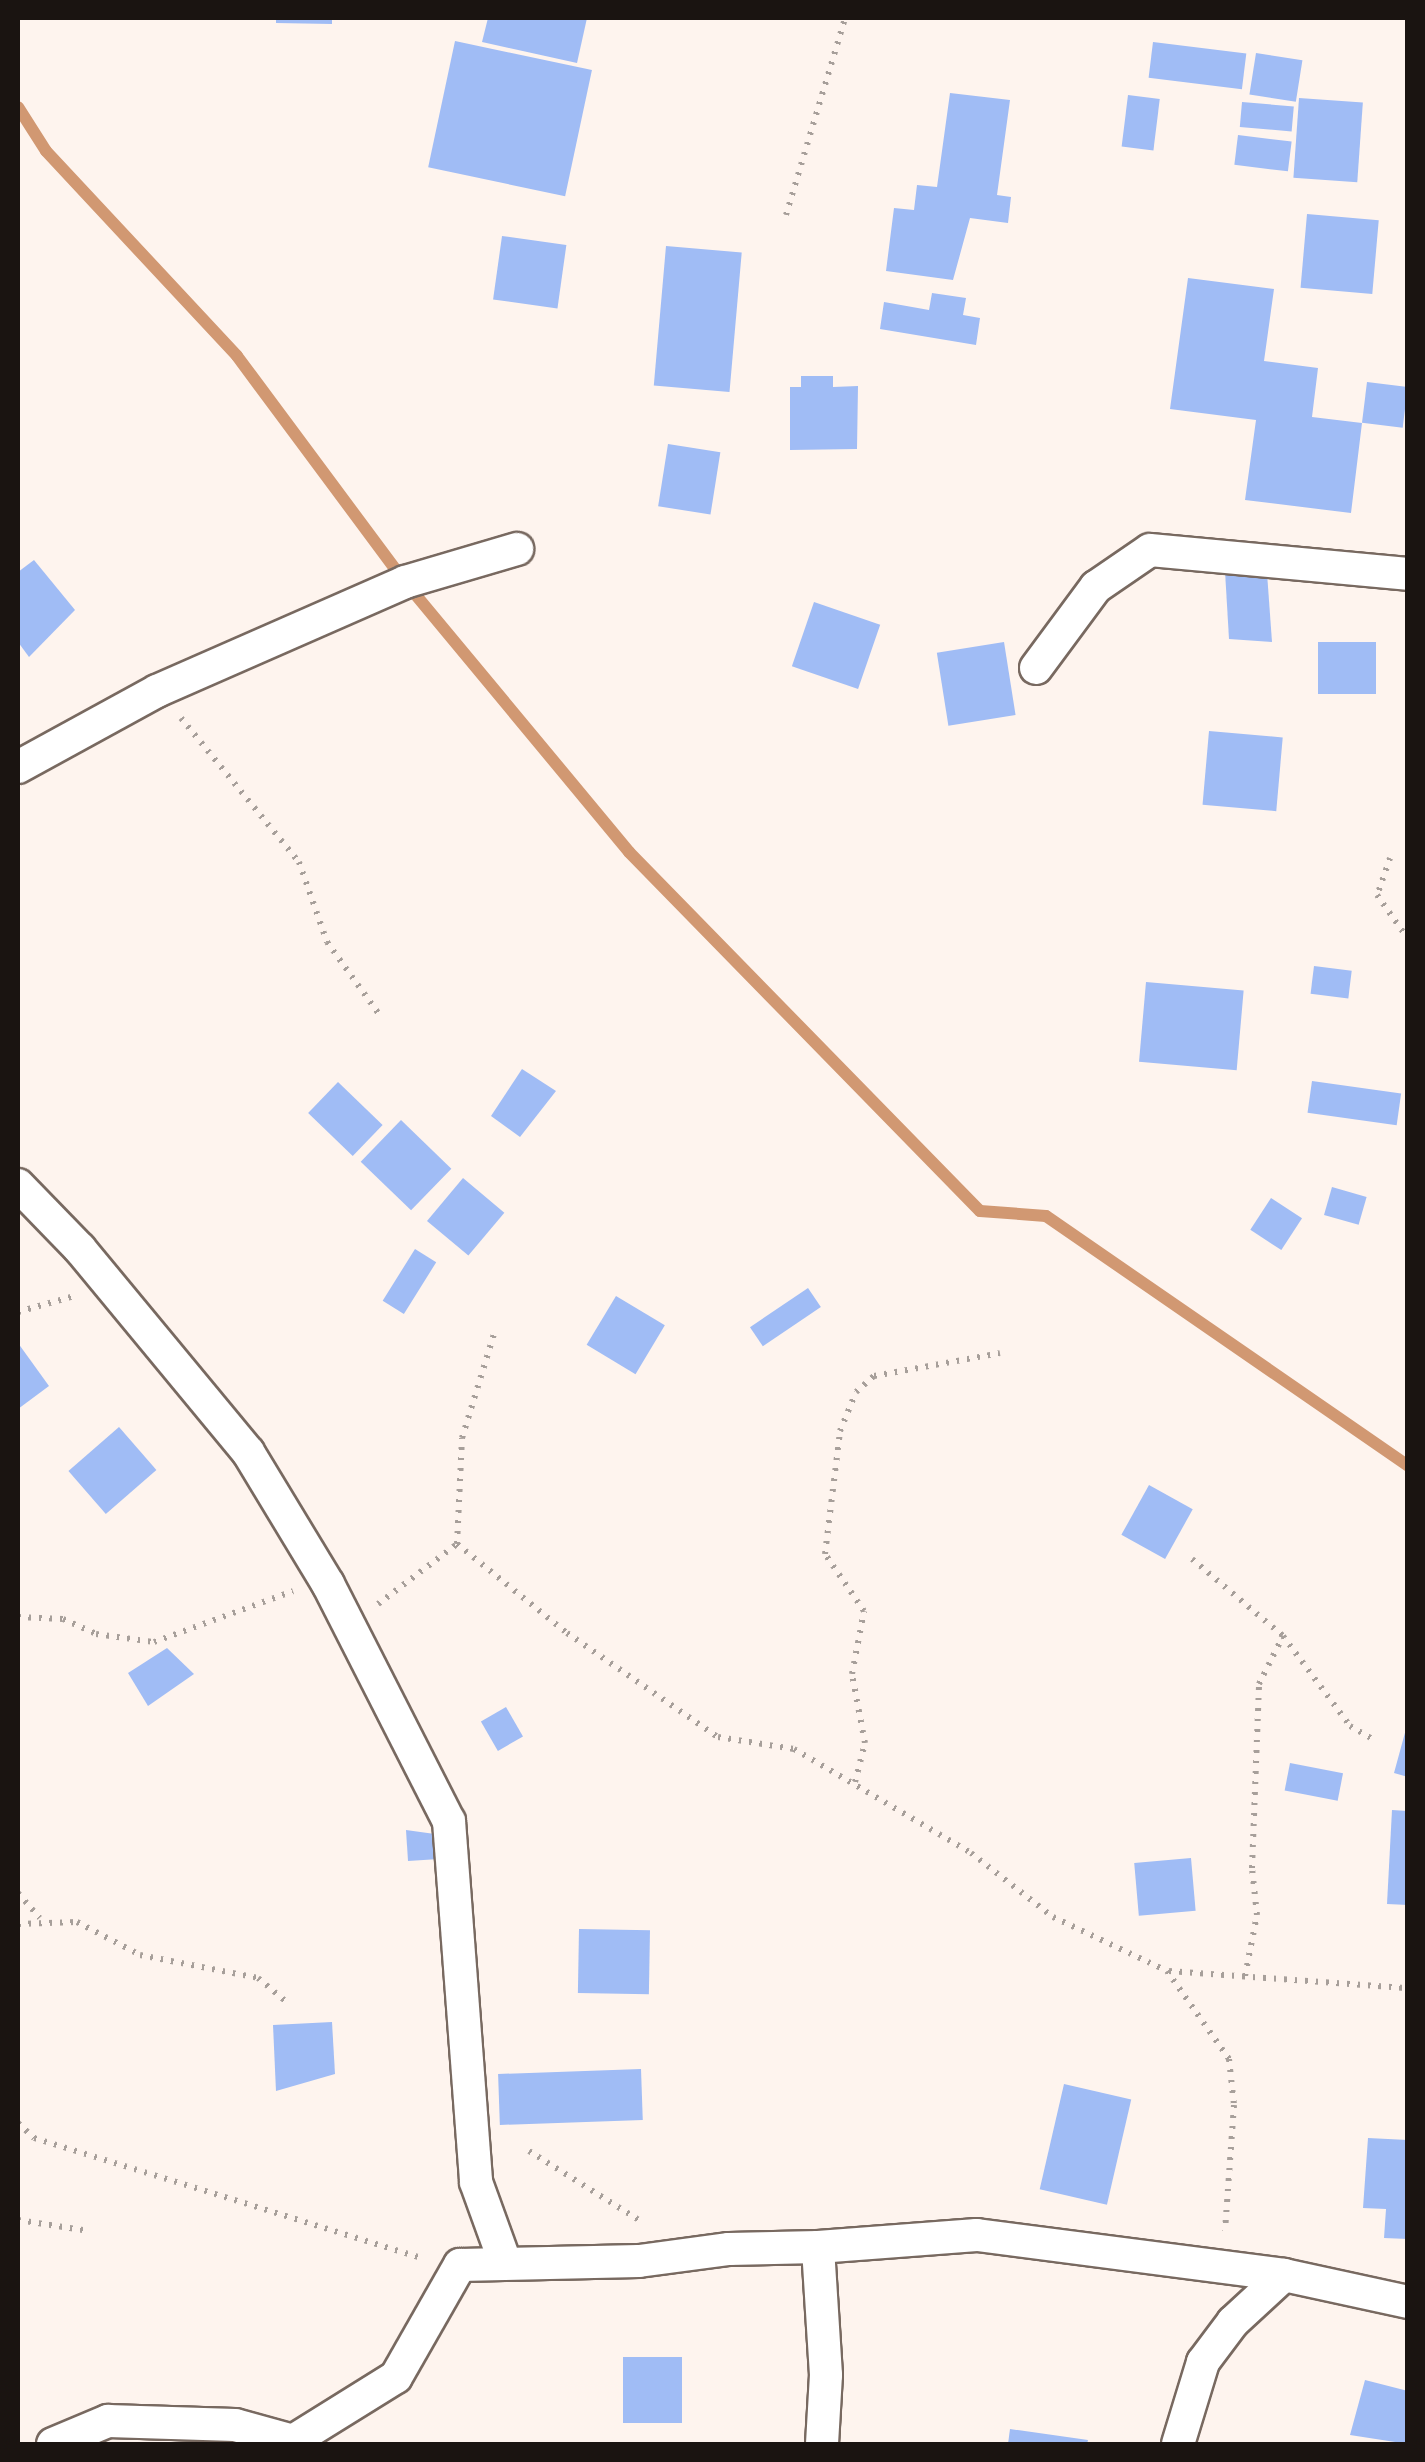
<!DOCTYPE html>
<html>
<head>
<meta charset="utf-8">
<style>
  body { margin:0 }
  #map { position:relative; width:1425px; height:2462px; overflow:hidden; background:#fef4ee; font-family:"IBM Plex Sans",sans-serif }
  div>[style] { position:absolute }
  [style*='--x'] { left:calc(var(--x)*1px); top:calc(var(--y)*1px); width:calc(var(--w)*1px); rotate:calc(var(--a)*1deg) }
  .stream>* { height:12px; margin:-6px; padding:0 6px; transform-origin:6px; border-radius:6px; background:#d19872 }
  .building>* { inset:0; background:#a0bcf5; transform-origin:0 0 }
  .path>* { height:6px; margin-top:-3px; transform-origin:0; background:repeating-linear-gradient(90deg,#a79f9a 0 2.5px,transparent 0 10.5px) }
  .roads { filter:drop-shadow(2px 0 #786960) drop-shadow(-2px 0 #786960) drop-shadow(0 2px #786960) drop-shadow(0 -2px #786960) }
  .street>* { height:32px; margin:-16px; padding:0 16px; transform-origin:16px; border-radius:16px; background:#fff }
  span { translate:-50% -50%; white-space:nowrap; text-align:center; line-height:1.15; -webkit-text-stroke:8px #fff; paint-order:stroke }
  .frame { position:absolute; inset:0; border:20px solid #1a1411; pointer-events:none }
</style>
</head>
<body>
<div id="map">
  <div class="stream">
    <div style="--x:18;--y:107;--w:52;--a:57.5"></div>
    <div style="--x:46;--y:151;--w:280;--a:47"></div>
    <div style="--x:237;--y:356;--w:282;--a:53.4"></div>
    <div style="--x:405;--y:582;--w:351;--a:50.3"></div>
    <div style="--x:629;--y:852;--w:502;--a:45.65"></div>
    <div style="--x:980;--y:1211;--w:66;--a:4.3"></div>
    <div style="--x:1046;--y:1216;--w:440;--a:34.6"></div>
  </div>
  <div class="building">
    <div style="clip-path:polygon(276px 18px,332px 18px,332px 24px,276px 23px)"></div>
    <div style="clip-path:polygon(488px 18px,587px 18px,577px 63px,482px 42px)"></div>
    <div style="left:455px;top:41px;width:140px;height:129px;rotate:12deg"></div>
    <div style="left:1153px;top:42px;width:94px;height:36px;rotate:7deg"></div>
    <div style="left:1256px;top:53px;width:47px;height:42px;rotate:9deg"></div>
    <div style="clip-path:polygon(950px 93px,1010px 100px,997px 195px,1011px 197px,1008px 223px,970px 218px,953px 280px,886px 271px,894px 208px,914px 210px,917px 185px,937px 187px)"></div>
    <div style="left:1128px;top:95px;width:32px;height:52px;rotate:7deg"></div>
    <div style="left:1299px;top:98px;width:64px;height:80px;rotate:4deg"></div>
    <div style="left:1242px;top:102px;width:52px;height:25px;rotate:5deg"></div>
    <div style="left:1238px;top:135px;width:54px;height:30px;rotate:7deg"></div>
    <div style="left:1307px;top:214px;width:72px;height:74px;rotate:5deg"></div>
    <div style="left:502px;top:236px;width:65px;height:64px;rotate:8deg"></div>
    <div style="left:666px;top:246px;width:76px;height:140px;rotate:5deg"></div>
    <div style="clip-path:polygon(1188px 278px,1274px 289px,1264px 361px,1318px 368px,1312px 417px,1362px 423px,1351px 513px,1245px 500px,1256px 420px,1170px 409px)"></div>
    <div style="clip-path:polygon(932px 293px,966px 298px,963px 315px,980px 318px,976px 345px,880px 329px,884px 302px,929px 310px)"></div>
    <div style="clip-path:polygon(801px 376px,833px 376px,833px 387px,858px 386px,857px 449px,790px 450px,790px 387px,801px 387px)"></div>
    <div style="left:1367px;top:382px;width:41px;height:41px;rotate:7deg"></div>
    <div style="left:668px;top:444px;width:53px;height:63px;rotate:9deg"></div>
    <div style="clip-path:polygon(34px 560px,75px 610px,29px 657px,18px 642px,18px 572px)"></div>
    <div style="clip-path:polygon(1225px 571px,1267px 573px,1272px 642px,1229px 639px)"></div>
    <div style="left:814px;top:602px;width:70px;height:68px;rotate:19deg"></div>
    <div style="left:1004px;top:642px;width:74px;height:68px;rotate:81deg"></div>
    <div style="left:1318px;top:642px;width:58px;height:52px"></div>
    <div style="left:1209px;top:731px;width:74px;height:74px;rotate:5deg"></div>
    <div style="left:1314px;top:966px;width:38px;height:28px;rotate:7deg"></div>
    <div style="left:1146px;top:982px;width:98px;height:80px;rotate:5deg"></div>
    <div style="clip-path:polygon(522px 1069px,556px 1091px,520px 1137px,491px 1116px)"></div>
    <div style="left:1312px;top:1081px;width:90px;height:32px;rotate:8deg"></div>
    <div style="left:338px;top:1082px;width:62px;height:43px;rotate:44deg"></div>
    <div style="left:401px;top:1120px;width:70px;height:58px;rotate:44deg"></div>
    <div style="left:463px;top:1178px;width:54px;height:56px;rotate:40deg"></div>
    <div style="left:1332px;top:1187px;width:36px;height:29px;rotate:16deg"></div>
    <div style="left:1271px;top:1198px;width:37px;height:38px;rotate:33deg"></div>
    <div style="left:415px;top:1249px;width:25px;height:61px;rotate:32deg"></div>
    <div style="left:808px;top:1288px;width:23px;height:70px;rotate:56deg"></div>
    <div style="left:616px;top:1296px;width:57px;height:57px;rotate:31deg"></div>
    <div style="clip-path:polygon(18px 1343px,49px 1386px,18px 1409px)"></div>
    <div style="left:119px;top:1427px;width:57px;height:67px;rotate:49deg"></div>
    <div style="left:1149px;top:1485px;width:50px;height:57px;rotate:29deg"></div>
    <div style="clip-path:polygon(167px 1648px,194px 1674px,148px 1706px,128px 1673px)"></div>
    <div style="left:506px;top:1707px;width:34px;height:29px;rotate:60deg"></div>
    <div style="clip-path:polygon(1406px 1729px,1408px 1729px,1408px 1777px,1394px 1773px)"></div>
    <div style="left:1290px;top:1763px;width:54px;height:28px;rotate:11deg"></div>
    <div style="clip-path:polygon(1392px 1810px,1408px 1811px,1408px 1905px,1387px 1904px)"></div>
    <div style="clip-path:polygon(406px 1830px,442px 1835px,439px 1859px,408px 1861px)"></div>
    <div style="left:1191px;top:1858px;width:53px;height:57px;rotate:85deg"></div>
    <div style="left:579px;top:1929px;width:71px;height:64px;rotate:1deg"></div>
    <div style="clip-path:polygon(332px 2022px,335px 2074px,276px 2091px,273px 2025px)"></div>
    <div style="left:641px;top:2069px;width:51px;height:143px;rotate:88deg"></div>
    <div style="left:1064px;top:2084px;width:69px;height:108px;rotate:13deg"></div>
    <div style="clip-path:polygon(1368px 2138px,1408px 2140px,1408px 2239px,1384px 2238px,1386px 2209px,1363px 2208px)"></div>
    <div style="left:682px;top:2357px;width:66px;height:59px;rotate:90deg"></div>
    <div style="clip-path:polygon(1365px 2380px,1408px 2391px,1408px 2444px,1350px 2435px)"></div>
    <div style="clip-path:polygon(1010px 2429px,1088px 2440px,1087px 2444px,1008px 2444px)"></div>
  </div>
  <div class="path">
    <div style="--x:786;--y:215;--w:206;--a:-73.3"></div>
    <div style="--x:181;--y:718;--w:186;--a:50.7"></div>
    <div style="--x:299;--y:862;--w:85;--a:70.7"></div>
    <div style="--x:327;--y:942;--w:89;--a:54.2"></div>
    <div style="--x:1390;--y:858;--w:39;--a:109"></div>
    <div style="--x:1377;--y:895;--w:54;--a:54.8"></div>
    <div style="--x:18;--y:1312;--w:58;--a:-15.9"></div>
    <div style="--x:457;--y:1544;--w:106;--a:-87.3"></div>
    <div style="--x:462;--y:1438;--w:112;--a:-72.9"></div>
    <div style="--x:1192;--y:1559;--w:119;--a:40.2"></div>
    <div style="--x:1283;--y:1636;--w:112;--a:53.3"></div>
    <div style="--x:1350;--y:1726;--w:30;--a:30"></div>
    <div style="--x:378;--y:1604;--w:99;--a:-37.2"></div>
    <div style="--x:457;--y:1544;--w:141;--a:39"></div>
    <div style="--x:567;--y:1633;--w:183;--a:34.6"></div>
    <div style="--x:718;--y:1737;--w:77;--a:9"></div>
    <div style="--x:794;--y:1749;--w:205;--a:30.4"></div>
    <div style="--x:971;--y:1853;--w:104;--a:38"></div>
    <div style="--x:1053;--y:1917;--w:126;--a:25.3"></div>
    <div style="--x:1167;--y:1971;--w:108;--a:54.8"></div>
    <div style="--x:1229;--y:2059;--w:46;--a:83.8"></div>
    <div style="--x:1234;--y:2105;--w:126;--a:94.1"></div>
    <div style="--x:18;--y:1617;--w:45;--a:2.5"></div>
    <div style="--x:63;--y:1619;--w:36;--a:24"></div>
    <div style="--x:96;--y:1634;--w:59;--a:7.9"></div>
    <div style="--x:154;--y:1642;--w:148;--a:-20.1"></div>
    <div style="--x:855;--y:1782;--w:40;--a:-75.6"></div>
    <div style="--x:865;--y:1743;--w:70;--a:-100.7"></div>
    <div style="--x:852;--y:1674;--w:64;--a:-79.2"></div>
    <div style="--x:864;--y:1611;--w:69;--a:-124.4"></div>
    <div style="--x:825;--y:1554;--w:124;--a:-83"></div>
    <div style="--x:840;--y:1431;--w:42;--a:-67.7"></div>
    <div style="--x:856;--y:1392;--w:24;--a:-42"></div>
    <div style="--x:874;--y:1376;--w:128;--a:-10.3"></div>
    <div style="--x:18;--y:1893;--w:33;--a:49"></div>
    <div style="--x:18;--y:1924;--w:59;--a:-1.9"></div>
    <div style="--x:77;--y:1922;--w:71;--a:27.6"></div>
    <div style="--x:140;--y:1955;--w:120;--a:11"></div>
    <div style="--x:258;--y:1978;--w:40;--a:40"></div>
    <div style="--x:1169;--y:1971;--w:240;--a:4.1"></div>
    <div style="--x:1245;--y:1976;--w:62;--a:-78.9"></div>
    <div style="--x:1257;--y:1915;--w:47;--a:-96.1"></div>
    <div style="--x:1252;--y:1868;--w:184;--a:-87.8"></div>
    <div style="--x:1259;--y:1684;--w:54;--a:-63.4"></div>
    <div style="--x:18;--y:2123;--w:22;--a:43"></div>
    <div style="--x:34;--y:2138;--w:406;--a:17.2"></div>
    <div style="--x:529;--y:2151;--w:133;--a:32.1"></div>
    <div style="--x:18;--y:2220;--w:72;--a:8.8"></div>
  </div>
  <div class="roads">
    <div class="street">
      <div style="--x:1036;--y:668;--w:101;--a:-53.5"></div>
      <div style="--x:1096;--y:587;--w:65;--a:-34.4"></div>
      <div style="--x:1150;--y:550;--w:259;--a:5.3"></div>
      <div style="--x:18;--y:767;--w:158;--a:-28.7"></div>
      <div style="--x:157;--y:691;--w:271;--a:-23.7"></div>
      <div style="--x:405;--y:582;--w:117;--a:-16.4"></div>
      <div style="--x:18;--y:1185;--w:89;--a:45.9"></div>
      <div style="--x:80;--y:1249;--w:264;--a:50.4"></div>
      <div style="--x:248;--y:1452;--w:154;--a:58.8"></div>
      <div style="--x:328;--y:1584;--w:266;--a:63"></div>
      <div style="--x:449;--y:1821;--w:362;--a:85.7"></div>
      <div style="--x:476;--y:2182;--w:85;--a:70.1"></div>
      <div style="--x:53;--y:2444;--w:60;--a:-22.7"></div>
      <div style="--x:108;--y:2421;--w:127;--a:1.8"></div>
      <div style="--x:235;--y:2425;--w:60;--a:15.4"></div>
      <div style="--x:293;--y:2441;--w:121;--a:-31.9"></div>
      <div style="--x:396;--y:2377;--w:129;--a:-60.3"></div>
      <div style="--x:460;--y:2265;--w:179;--a:-1.3"></div>
      <div style="--x:639;--y:2261;--w:91;--a:-7.6"></div>
      <div style="--x:729;--y:2249;--w:89;--a:-1.3"></div>
      <div style="--x:822;--y:2444;--w:69;--a:-86.7"></div>
      <div style="--x:826;--y:2375;--w:128;--a:-93.6"></div>
      <div style="--x:818;--y:2247;--w:159;--a:-4.3"></div>
      <div style="--x:977;--y:2235;--w:310;--a:7.4"></div>
      <div style="--x:1284;--y:2275;--w:127;--a:12.3"></div>
      <div style="--x:1178;--y:2444;--w:86;--a:-73"></div>
      <div style="--x:1203;--y:2362;--w:50;--a:-53.1"></div>
      <div style="--x:1233;--y:2322;--w:69;--a:-42.7"></div>
    </div>
  </div>
  <div class="frame"></div>
</div>
</body>
</html>
